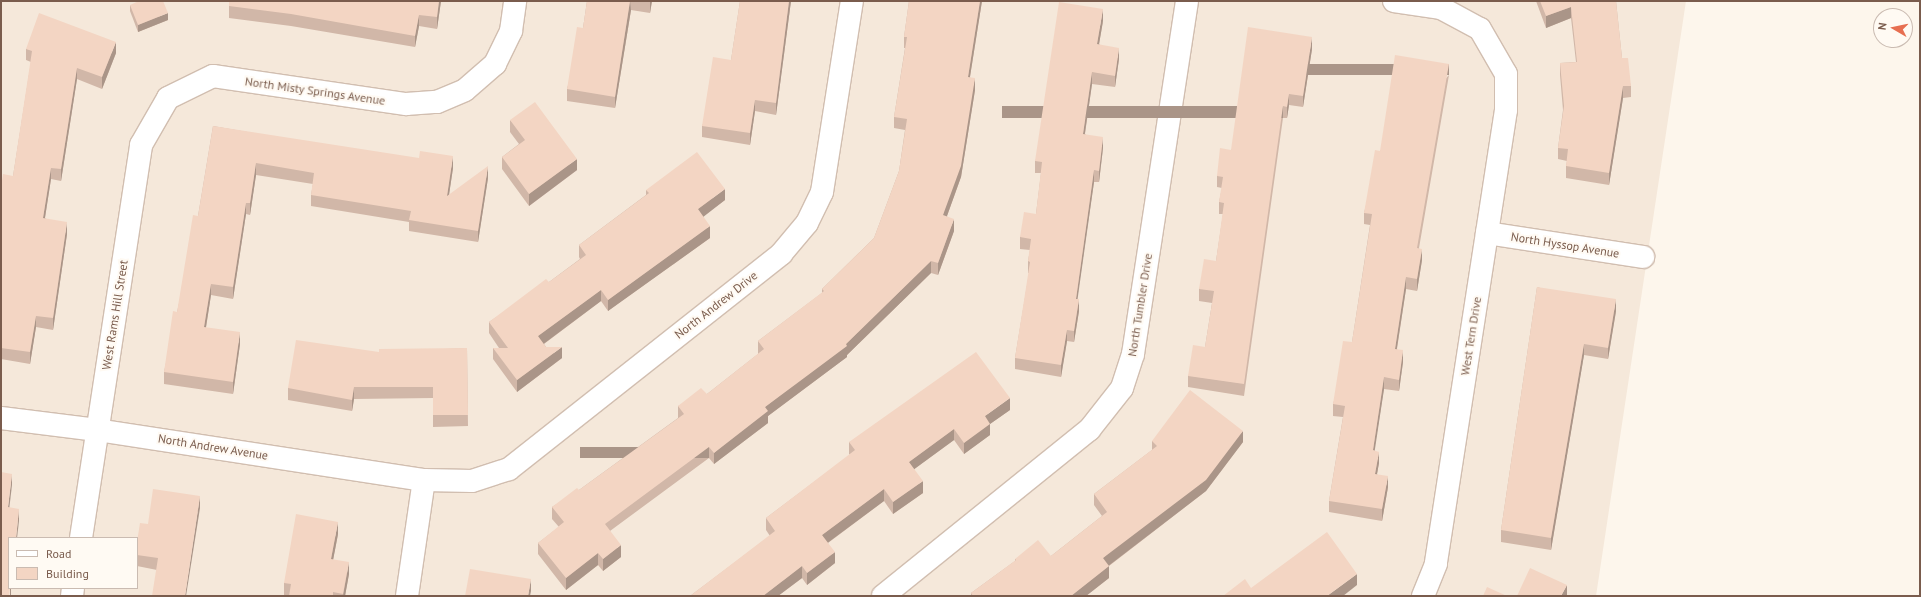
<!DOCTYPE html>
<html>
<head>
<meta charset="utf-8">
<style>
  body { margin:0 }
  #map { position:relative; width:1921px; height:597px; overflow:hidden; background:#fdf6ec; font-family:"PT Sans",sans-serif }
  div>[style] { position:absolute }
  [style*='--x'] { left:calc(var(--x)*1px); top:calc(var(--y)*1px); width:calc(var(--w)*1px); rotate:calc(var(--a)*1deg) }
  .residential>* { inset:0; background:#f5e8da }
  .roads { filter:drop-shadow(1px 0 #d1beb0) drop-shadow(-1px 0 #d1beb0) drop-shadow(0 1px #d1beb0) drop-shadow(0 -1px #d1beb0) }
  .minor>* { height:22px; margin:-11px; padding:0 11px; transform-origin:11px; border-radius:11px; background:#fff }
  .wall>* { inset:0; background:#d1b7a8 }
  .shaded-wall>* { inset:0; background:#aa9588; transform-origin:0 0 }
  .building>* { inset:0; background:#f3d5c3 }
  span { translate:-50% -50%; white-space:nowrap; text-align:center; line-height:1.15; -webkit-text-stroke:4px #fffaf3; paint-order:stroke }
  .street-label { font-size:12px; color:#7a5c4d }
  .frame { position:absolute; inset:0; border:2px solid #7a5c4d; pointer-events:none }
  .legend { position:absolute; left:8px; top:537px; width:130px; height:52px; box-sizing:border-box; background:#fffaf3; border:1px solid #cabbb1; margin:0; padding:5px 7px; list-style:none; font-size:12px; color:#7a5c4d }
  .legend li { display:flex; align-items:center; gap:8px; height:20px }
  .legend b { width:20px; border:1px solid #cabbb1 }
  .north { position:absolute; left:1873px; top:8px; width:40px; height:40px; box-sizing:border-box; background:#fffaf3; border:1px solid #cabbb1; border-radius:50%; rotate:279deg; font-size:11px; font-weight:700; line-height:16px; text-align:center; color:#7a5c4d }
  .north::after { content:''; display:block; margin:auto; width:14px; height:18px; background:#e76f51; clip-path:polygon(50% 0,100% 100%,50% 72%,0 100%) }
</style>
</head>
<body>
<div id="map">
  <div class="residential">
    <div style="clip-path:polygon(evenodd,2px 1px,1686px 1px,1596px 596px,1px 596px,2px 1px,9px 538px,137px 538px,137px 588px,9px 588px,9px 538px)"></div>
  </div>
  <div class="roads">
    <div class="minor">
      <div style="--x:1394;--y:1;--w:48;--a:8.5"></div>
      <div style="--x:1441;--y:8;--w:44;--a:28.3"></div>
      <div style="--x:1480;--y:29;--w:52;--a:60"></div>
      <div style="--x:1506;--y:74;--w:36;--a:90"></div>
      <div style="--x:1506;--y:110;--w:459;--a:98.8"></div>
      <div style="--x:1436;--y:564;--w:35;--a:112"></div>
      <div style="--x:1487;--y:233;--w:158;--a:8.7"></div>
      <div style="--x:1;--y:418;--w:97;--a:7.1"></div>
      <div style="--x:97;--y:430;--w:331;--a:8.7"></div>
      <div style="--x:424;--y:480;--w:48;--a:1.2"></div>
      <div style="--x:472;--y:481;--w:39;--a:-18"></div>
      <div style="--x:509;--y:469;--w:347;--a:-38.3"></div>
      <div style="--x:781;--y:254;--w:40;--a:-50"></div>
      <div style="--x:807;--y:223;--w:34;--a:-64"></div>
      <div style="--x:822;--y:192;--w:193;--a:-81.1"></div>
      <div style="--x:81;--y:538;--w:398;--a:-81.3"></div>
      <div style="--x:141;--y:145;--w:54;--a:-60.1"></div>
      <div style="--x:168;--y:98;--w:50;--a:-26.1"></div>
      <div style="--x:213;--y:76;--w:195;--a:8.3"></div>
      <div style="--x:406;--y:104;--w:31;--a:-4"></div>
      <div style="--x:437;--y:102;--w:30;--a:-23"></div>
      <div style="--x:465;--y:90;--w:40;--a:-41"></div>
      <div style="--x:495;--y:64;--w:37;--a:-64"></div>
      <div style="--x:511;--y:31;--w:30;--a:-82"></div>
      <div style="--x:72;--y:596;--w:8;--a:-83"></div>
      <div style="--x:407;--y:596;--w:117;--a:-81.7"></div>
      <div style="--x:883;--y:596;--w:265;--a:-38.9"></div>
      <div style="--x:1089;--y:430;--w:53;--a:-51.8"></div>
      <div style="--x:1122;--y:388;--w:36;--a:-72"></div>
      <div style="--x:1133;--y:354;--w:357;--a:-81.3"></div>
    </div>
  </div>
  <div class="wall">
    <div style="clip-path:polygon(229px 1px,441px 1px,437px 29px,419px 26px,415px 47px,291px 26px,229px 18px)"></div>
    <div style="clip-path:polygon(587px 1px,652px 1px,650px 13px,631px 10px,615px 108px,567px 101px,567px 89px,583px 28px)"></div>
    <div style="clip-path:polygon(740px 1px,791px 1px,776px 115px,755px 111px,750px 145px,702px 137px,702px 126px,731px 60px)"></div>
    <div style="clip-path:polygon(909px 1px,982px 1px,970px 77px,975px 90px,961px 177px,947px 216px,954px 231px,938px 275px,931px 273px,847px 355px,847px 357px,768px 416px,768px 423px,714px 464px,709px 458px,610px 531px,621px 557px,603px 571px,598px 565px,566px 590px,538px 554px,538px 543px,559px 527px,552px 519px,552px 507px,579px 490px,678px 418px,678px 406px,707px 394px,758px 354px,758px 341px,822px 293px,822px 289px,874px 238px,899px 171px,905px 130px,894px 128px,894px 117px,905px 48px,904px 48px,904px 37px)"></div>
    <div style="clip-path:polygon(1536px 1px,1616px 1px,1622px 58px,1631px 86px,1631px 97px,1623px 98px,1609px 185px,1566px 178px,1566px 166px,1567px 161px,1558px 159px,1558px 148px,1563px 110px,1560px 75px,1560px 63px,1576px 62px,1571px 18px,1546px 28px)"></div>
    <div style="clip-path:polygon(130px 5px,168px 20px,138px 32px,130px 11px)"></div>
    <div style="clip-path:polygon(1103px 21px,1099px 44px,1119px 59px,1115px 87px,1092px 84px,1085px 134px,1103px 148px,1099px 182px,1094px 182px,1077px 299px,1079px 311px,1074px 342px,1067px 341px,1061px 377px,1015px 369px,1015px 358px,1029px 273px,1028px 273px,1028px 261px,1030px 250px,1020px 249px,1020px 237px,1036px 214px,1041px 173px,1035px 173px,1035px 161px)"></div>
    <div style="clip-path:polygon(26px 49px,116px 53px,102px 89px,77px 79px,61px 181px,51px 179px,45px 218px,67px 234px,53px 330px,36px 327px,30px 364px,1px 359px,1px 187px,13px 176px,31px 62px,26px 60px)"></div>
    <div style="clip-path:polygon(1312px 49px,1303px 107px,1289px 105px,1287px 118px,1283px 118px,1244px 396px,1188px 387px,1188px 376px,1205px 347px,1212px 303px,1199px 301px,1199px 289px,1216px 261px,1223px 214px,1219px 214px,1219px 202px,1222px 188px,1217px 187px,1217px 176px,1231px 150px)"></div>
    <div style="clip-path:polygon(1449px 75px,1419px 248px,1422px 260px,1417px 291px,1406px 289px,1397px 349px,1403px 362px,1399px 391px,1384px 389px,1374px 451px,1379px 463px,1377px 474px,1388px 487px,1382px 521px,1329px 512px,1329px 501px,1343px 417px,1333px 416px,1333px 404px,1352px 342px,1370px 225px,1364px 224px,1364px 213px,1380px 151px)"></div>
    <div style="clip-path:polygon(510px 120px,577px 170px,529px 206px,502px 169px,502px 157px,519px 144px,510px 132px)"></div>
    <div style="clip-path:polygon(213px 126px,453px 168px,449px 195px,488px 178px,478px 242px,409px 231px,409px 222px,311px 206px,311px 195px,313px 184px,256px 175px,250px 215px,246px 214px,233px 299px,211px 295px,206px 328px,240px 344px,233px 394px,164px 384px,164px 372px,198px 216px)"></div>
    <div style="clip-path:polygon(646px 190px,725px 200px,703px 216px,710px 238px,608px 311px,601px 301px,544px 344px,546px 347px,562px 358px,517px 392px,493px 359px,493px 348px,499px 348px,489px 333px,489px 322px,549px 282px,580px 259px,579px 257px,579px 245px,646px 195px)"></div>
    <div style="clip-path:polygon(1537px 287px,1616px 311px,1608px 359px,1584px 355px,1551px 550px,1501px 542px,1501px 530px)"></div>
    <div style="clip-path:polygon(467px 348px,468px 426px,433px 427px,433px 398px,354px 399px,352px 411px,288px 400px,288px 388px,379px 352px)"></div>
    <div style="clip-path:polygon(1010px 410px,990px 424px,990px 435px,964px 454px,954px 440px,914px 469px,923px 493px,893px 514px,884px 501px,828px 543px,835px 563px,807px 585px,802px 578px,778px 596px,690px 596px,770px 536px,766px 530px,766px 518px,850px 455px,849px 454px,849px 442px)"></div>
    <div style="clip-path:polygon(1152px 441px,1243px 442px,1206px 491px,1109px 566px,1109px 578px,1086px 596px,971px 596px,971px 593px,1015px 561px,1015px 559px,1051px 556px,1102px 516px,1094px 505px,1094px 494px,1152px 450px)"></div>
    <div style="clip-path:polygon(200px 508px,157px 570px,137px 566px,137px 542px,148px 524px)"></div>
    <div style="clip-path:polygon(338px 534px,333px 560px,349px 574px,345px 596px,289px 596px,284px 595px,284px 583px)"></div>
  </div>
  <div class="shaded-wall">
    <div style="clip-path:polygon(439px 1px,441px 1px,437px 29px,437px 17px)"></div>
    <div style="clip-path:polygon(630px 1px,631px 10px,615px 108px,615px 97px)"></div>
    <div style="clip-path:polygon(650px 1px,652px 1px,650px 13px)"></div>
    <div style="clip-path:polygon(789px 1px,791px 1px,776px 115px,776px 103px)"></div>
    <div style="clip-path:polygon(980px 1px,982px 1px,968px 89px,968px 77px)"></div>
    <div style="clip-path:polygon(1571px 7px,1571px 18px,1546px 28px,1546px 16px)"></div>
    <div style="clip-path:polygon(1103px 9px,1103px 21px,1097px 56px,1097px 44px)"></div>
    <div style="clip-path:polygon(168px 13px,168px 20px,138px 32px,138px 25px)"></div>
    <div style="clip-path:polygon(419px 15px,419px 26px,415px 47px,415px 36px)"></div>
    <div style="clip-path:polygon(1312px 37px,1312px 49px,1303px 107px,1303px 96px)"></div>
    <div style="clip-path:polygon(116px 42px,116px 53px,102px 89px,102px 77px)"></div>
    <div style="clip-path:polygon(1119px 48px,1119px 59px,1115px 87px,1115px 76px)"></div>
    <div style="left:1449px;top:64px;width:11px;height:187px;rotate:90deg"></div>
    <div style="clip-path:polygon(77px 68px,77px 79px,61px 181px,61px 169px)"></div>
    <div style="clip-path:polygon(1092px 72px,1092px 84px,1083px 146px,1083px 134px)"></div>
    <div style="clip-path:polygon(975px 78px,975px 90px,961px 177px,943px 227px,943px 215px)"></div>
    <div style="clip-path:polygon(1623px 86px,1623px 98px,1609px 185px,1609px 173px)"></div>
    <div style="clip-path:polygon(1289px 94px,1289px 105px,1287px 118px,1287px 107px)"></div>
    <div style="clip-path:polygon(755px 100px,755px 111px,750px 145px,750px 133px)"></div>
    <div style="left:1283px;top:106px;width:12px;height:281px;rotate:90deg"></div>
    <div style="clip-path:polygon(1103px 137px,1103px 148px,1099px 182px,1099px 171px)"></div>
    <div style="clip-path:polygon(453px 156px,453px 168px,447px 208px,447px 196px)"></div>
    <div style="clip-path:polygon(577px 159px,577px 170px,529px 206px,529px 194px)"></div>
    <div style="clip-path:polygon(256px 163px,256px 175px,250px 215px,250px 203px)"></div>
    <div style="clip-path:polygon(488px 166px,488px 178px,478px 242px,478px 231px)"></div>
    <div style="clip-path:polygon(51px 168px,51px 179px,43px 230px,43px 218px)"></div>
    <div style="clip-path:polygon(1094px 170px,1094px 182px,1076px 310px,1076px 299px)"></div>
    <div style="clip-path:polygon(725px 189px,725px 200px,698px 221px,698px 209px)"></div>
    <div style="clip-path:polygon(246px 203px,246px 214px,233px 299px,233px 287px)"></div>
    <div style="clip-path:polygon(954px 219px,954px 231px,938px 275px,938px 263px)"></div>
    <div style="clip-path:polygon(67px 222px,67px 234px,53px 330px,53px 318px)"></div>
    <div style="clip-path:polygon(710px 226px,710px 238px,608px 311px,608px 300px)"></div>
    <div style="clip-path:polygon(1422px 249px,1422px 260px,1417px 291px,1417px 279px)"></div>
    <div style="clip-path:polygon(931px 261px,931px 273px,847px 355px,847px 357px,768px 416px,768px 423px,714px 464px,714px 453px,765px 407px,846px 344px)"></div>
    <div style="clip-path:polygon(1406px 277px,1406px 289px,1395px 360px,1395px 349px)"></div>
    <div style="clip-path:polygon(211px 284px,211px 295px,204px 339px,204px 327px)"></div>
    <div style="clip-path:polygon(601px 290px,601px 301px,538px 348px,538px 336px)"></div>
    <div style="clip-path:polygon(1079px 299px,1079px 311px,1074px 342px,1074px 331px)"></div>
    <div style="clip-path:polygon(1616px 299px,1616px 311px,1608px 359px,1608px 348px)"></div>
    <div style="clip-path:polygon(36px 316px,36px 327px,30px 364px,30px 352px)"></div>
    <div style="clip-path:polygon(1067px 330px,1067px 341px,1061px 377px,1061px 365px)"></div>
    <div style="clip-path:polygon(240px 332px,240px 344px,233px 394px,233px 382px)"></div>
    <div style="clip-path:polygon(1584px 344px,1584px 355px,1551px 550px,1551px 538px)"></div>
    <div style="clip-path:polygon(562px 347px,562px 358px,517px 392px,517px 380px)"></div>
    <div style="clip-path:polygon(1403px 350px,1403px 362px,1399px 391px,1399px 380px)"></div>
    <div style="clip-path:polygon(1384px 377px,1384px 389px,1373px 462px,1373px 450px)"></div>
    <div style="clip-path:polygon(354px 387px,354px 399px,352px 411px,352px 400px)"></div>
    <div style="clip-path:polygon(1010px 398px,1010px 410px,990px 424px,990px 435px,964px 454px,964px 443px,985px 416px)"></div>
    <div style="clip-path:polygon(954px 429px,954px 440px,909px 473px,909px 462px)"></div>
    <div style="clip-path:polygon(1243px 431px,1243px 442px,1206px 491px,1103px 570px,1103px 558px)"></div>
    <div style="left:709px;top:447px;width:11px;height:129px;rotate:90deg"></div>
    <div style="clip-path:polygon(1379px 452px,1379px 463px,1375px 485px,1375px 474px)"></div>
    <div style="clip-path:polygon(12px 474px,12px 485px,8px 519px,8px 507px)"></div>
    <div style="clip-path:polygon(1388px 476px,1388px 487px,1382px 521px,1382px 509px)"></div>
    <div style="clip-path:polygon(923px 481px,923px 493px,893px 514px,893px 502px)"></div>
    <div style="clip-path:polygon(884px 489px,884px 501px,822px 547px,822px 535px)"></div>
    <div style="clip-path:polygon(200px 496px,200px 508px,186px 596px,185px 596px)"></div>
    <div style="clip-path:polygon(19px 509px,19px 521px,17px 538px,16px 538px)"></div>
    <div style="clip-path:polygon(338px 522px,338px 534px,331px 571px,331px 559px)"></div>
    <div style="clip-path:polygon(621px 545px,621px 557px,603px 571px,603px 559px)"></div>
    <div style="clip-path:polygon(835px 552px,835px 563px,807px 585px,807px 573px)"></div>
    <div style="clip-path:polygon(598px 553px,598px 565px,566px 590px,566px 578px)"></div>
    <div style="clip-path:polygon(349px 562px,349px 574px,345px 596px,343px 596px)"></div>
    <div style="clip-path:polygon(802px 566px,802px 578px,778px 596px,763px 596px)"></div>
    <div style="clip-path:polygon(1109px 566px,1109px 578px,1086px 596px,1071px 596px)"></div>
    <div style="clip-path:polygon(1357px 574px,1357px 585px,1343px 596px,1327px 596px)"></div>
    <div style="clip-path:polygon(531px 579px,531px 591px,530px 596px,528px 596px)"></div>
    <div style="clip-path:polygon(1567px 585px,1567px 596px,1561px 596px)"></div>
    <div style="left:10px;top:588px;width:1px;height:8px"></div>
  </div>
  <div class="building">
    <div style="clip-path:polygon(139px 1px,163px 1px,168px 13px,138px 25px,130px 5px)"></div>
    <div style="clip-path:polygon(229px 1px,439px 1px,437px 17px,419px 15px,415px 36px,291px 14px,229px 6px)"></div>
    <div style="clip-path:polygon(587px 1px,630px 1px,615px 97px,567px 89px,577px 27px,583px 28px)"></div>
    <div style="clip-path:polygon(740px 1px,789px 1px,776px 103px,755px 100px,750px 133px,702px 126px,713px 57px,731px 60px)"></div>
    <div style="clip-path:polygon(909px 1px,980px 1px,968px 77px,975px 78px,961px 166px,943px 215px,954px 219px,938px 263px,931px 261px,846px 344px,847px 346px,765px 407px,768px 411px,714px 453px,709px 447px,605px 524px,621px 545px,603px 559px,598px 553px,566px 578px,538px 543px,564px 522px,552px 507px,577px 488px,579px 490px,684px 414px,678px 406px,701px 388px,707px 394px,764px 349px,758px 341px,824px 291px,822px 289px,874px 238px,899px 171px,907px 119px,894px 117px,907px 37px,904px 37px)"></div>
    <div style="clip-path:polygon(1540px 1px,1616px 1px,1622px 58px,1628px 58px,1631px 86px,1623px 86px,1609px 173px,1566px 166px,1568px 149px,1558px 148px,1564px 106px,1560px 63px,1577px 62px,1571px 7px,1546px 16px)"></div>
    <div style="clip-path:polygon(1059px 2px,1103px 9px,1097px 44px,1119px 48px,1115px 76px,1092px 72px,1083px 134px,1103px 137px,1099px 171px,1094px 170px,1076px 299px,1079px 299px,1074px 331px,1067px 330px,1061px 365px,1015px 358px,1030px 262px,1028px 261px,1031px 239px,1020px 237px,1024px 212px,1036px 214px,1042px 162px,1035px 161px)"></div>
    <div style="clip-path:polygon(39px 13px,116px 42px,102px 77px,77px 68px,61px 169px,51px 168px,43px 218px,67px 222px,53px 318px,36px 316px,30px 352px,1px 348px,1px 252px,2px 244px,1px 244px,1px 187px,3px 174px,13px 176px,32px 51px,26px 49px)"></div>
    <div style="clip-path:polygon(1248px 27px,1312px 37px,1303px 96px,1289px 94px,1287px 107px,1283px 106px,1244px 384px,1188px 376px,1193px 345px,1205px 347px,1214px 291px,1199px 289px,1204px 259px,1216px 261px,1224px 203px,1219px 202px,1223px 177px,1217px 176px,1220px 148px,1231px 150px)"></div>
    <div style="clip-path:polygon(1395px 55px,1449px 64px,1417px 248px,1422px 249px,1417px 279px,1406px 277px,1395px 349px,1403px 350px,1399px 380px,1384px 377px,1373px 450px,1379px 452px,1375px 474px,1388px 476px,1382px 509px,1329px 501px,1345px 406px,1333px 404px,1343px 341px,1352px 342px,1372px 214px,1364px 213px,1375px 150px,1380px 151px)"></div>
    <div style="clip-path:polygon(535px 102px,577px 159px,529px 194px,502px 157px,525px 140px,510px 120px)"></div>
    <div style="clip-path:polygon(213px 126px,419px 158px,420px 151px,453px 156px,447px 196px,488px 166px,478px 231px,409px 220px,411px 211px,311px 195px,314px 173px,256px 163px,250px 203px,246px 203px,233px 287px,211px 284px,204px 327px,240px 332px,233px 382px,164px 372px,173px 311px,177px 312px,193px 215px,198px 216px)"></div>
    <div style="clip-path:polygon(697px 152px,725px 189px,698px 209px,710px 226px,608px 300px,601px 290px,538px 336px,546px 347px,562px 347px,517px 380px,493px 348px,508px 348px,489px 322px,546px 279px,549px 282px,586px 255px,579px 245px,649px 193px,646px 190px)"></div>
    <div style="clip-path:polygon(1537px 287px,1616px 299px,1608px 348px,1584px 344px,1551px 538px,1501px 530px)"></div>
    <div style="clip-path:polygon(296px 340px,379px 352px,379px 349px,467px 348px,468px 415px,433px 415px,433px 387px,354px 387px,352px 400px,288px 388px)"></div>
    <div style="clip-path:polygon(976px 352px,1010px 398px,985px 416px,990px 424px,964px 443px,954px 429px,909px 462px,923px 481px,893px 502px,884px 489px,822px 535px,835px 552px,807px 573px,802px 566px,763px 596px,690px 596px,775px 531px,766px 518px,855px 450px,849px 442px)"></div>
    <div style="clip-path:polygon(1190px 390px,1243px 431px,1206px 480px,1103px 558px,1109px 566px,1071px 596px,973px 596px,971px 593px,1016px 560px,1015px 559px,1038px 540px,1051px 556px,1107px 512px,1094px 494px,1157px 446px,1152px 441px)"></div>
    <div style="clip-path:polygon(1px 472px,12px 474px,8px 507px,19px 509px,16px 538px,9px 538px,9px 588px,10px 588px,9px 596px,1px 596px)"></div>
    <div style="clip-path:polygon(153px 489px,200px 496px,185px 596px,152px 596px,158px 558px,137px 555px,137px 542px,140px 523px,148px 524px)"></div>
    <div style="clip-path:polygon(296px 514px,338px 522px,331px 559px,349px 562px,343px 594px,333px 592px,333px 596px,289px 596px,291px 584px,284px 583px)"></div>
    <div style="clip-path:polygon(1327px 532px,1357px 574px,1327px 596px,1223px 596px,1245px 579px,1251px 588px)"></div>
    <div style="clip-path:polygon(1530px 568px,1567px 585px,1561px 596px,1517px 596px)"></div>
    <div style="clip-path:polygon(470px 569px,531px 579px,528px 596px,465px 596px)"></div>
    <div style="clip-path:polygon(1487px 587px,1507px 596px,1483px 596px)"></div>
  </div>
  <div class="street-label">
    <span style="left:315px;top:91px;rotate:8deg">North Misty Springs Avenue</span>
    <span style="left:1565px;top:245px;rotate:9deg">North Hyssop Avenue</span>
    <span style="left:716px;top:305px;rotate:-38deg">North Andrew Drive</span>
    <span style="left:1140px;top:305px;rotate:-81deg">North Tumbler Drive</span>
    <span style="left:115px;top:315px;rotate:-81deg">West Rams Hill Street</span>
    <span style="left:1471px;top:336px;rotate:-81deg">West Tern Drive</span>
    <span style="left:213px;top:447px;rotate:9deg">North Andrew Avenue</span>
  </div>
  <div class="frame"></div>
  <ul class="legend">
  <li><b style="height:5px;background:#fff"></b>Road</li>
  <li><b style="height:11px;background:#f3d5c3"></b>Building</li>
  </ul>
  <div class="north">N</div>
</div>
</body>
</html>
